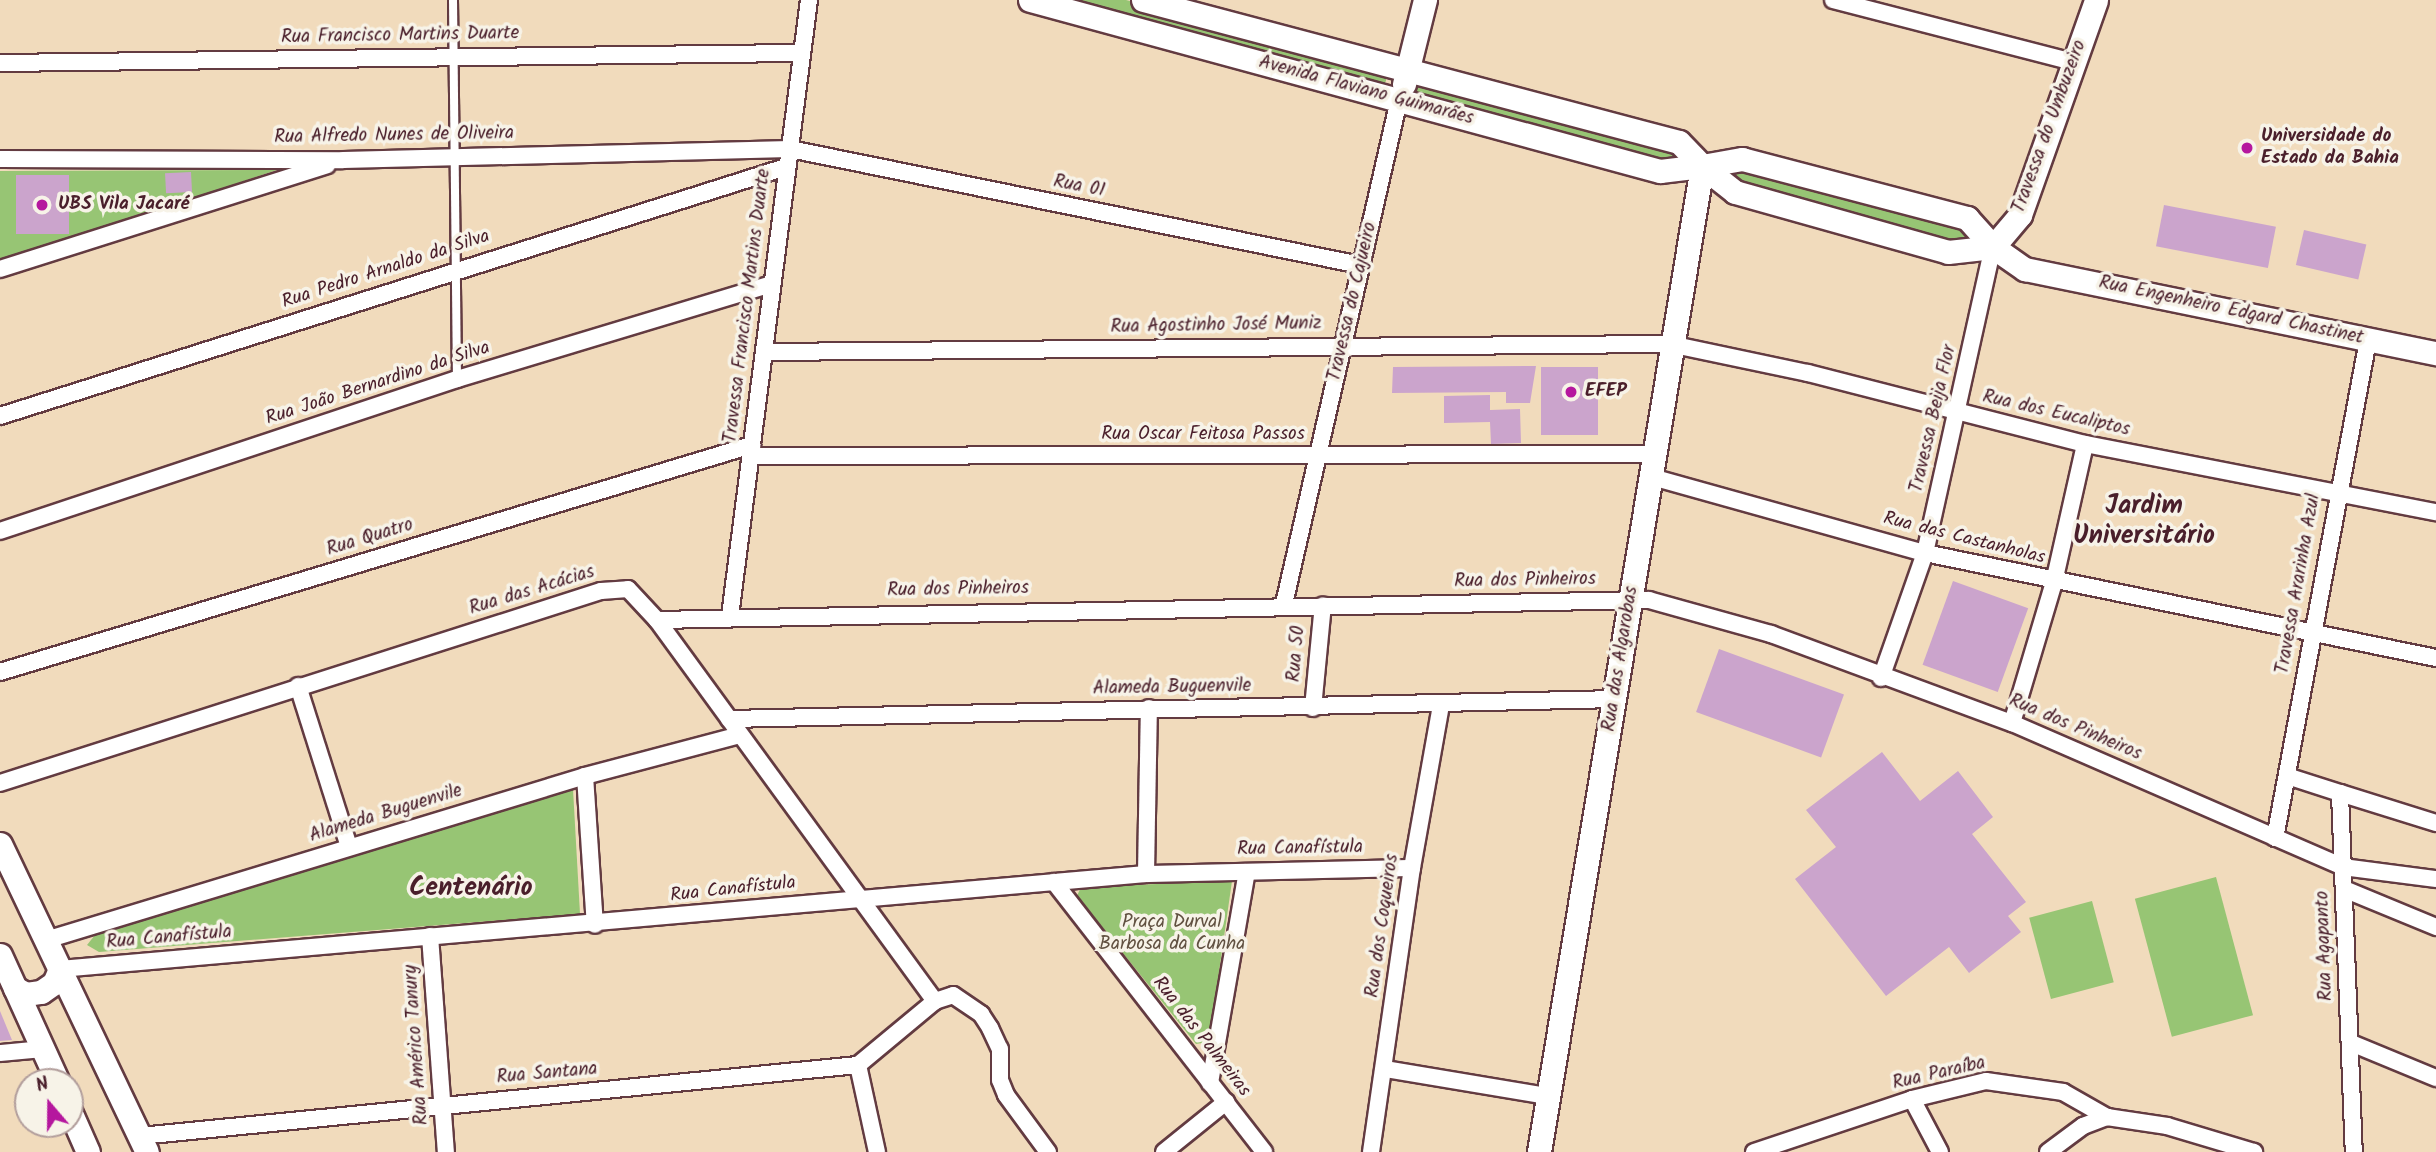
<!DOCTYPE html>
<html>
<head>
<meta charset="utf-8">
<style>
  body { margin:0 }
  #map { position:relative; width:2436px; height:1152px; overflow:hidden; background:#f1dbbc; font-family:Kalam,sans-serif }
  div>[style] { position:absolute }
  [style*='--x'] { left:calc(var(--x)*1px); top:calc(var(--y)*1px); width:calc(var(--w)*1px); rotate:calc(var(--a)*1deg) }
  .green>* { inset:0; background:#97c574; transform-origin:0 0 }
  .building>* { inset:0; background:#cba4cc; transform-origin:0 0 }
  .roads { filter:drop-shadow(2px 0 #633b41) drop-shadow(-2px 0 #633b41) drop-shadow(0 2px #633b41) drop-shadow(0 -2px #633b41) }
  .lane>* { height:8px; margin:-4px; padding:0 4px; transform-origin:4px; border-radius:4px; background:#fff }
  .street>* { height:16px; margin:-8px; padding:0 8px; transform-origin:8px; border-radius:8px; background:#fff }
  .secondary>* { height:23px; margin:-11.5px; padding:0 11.5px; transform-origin:11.5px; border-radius:11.5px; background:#fff }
  .dots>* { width:19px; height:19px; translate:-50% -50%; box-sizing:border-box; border:4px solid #f7f3e8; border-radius:50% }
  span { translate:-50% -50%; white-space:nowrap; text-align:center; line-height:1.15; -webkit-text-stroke:7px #f7f3e8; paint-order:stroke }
  .street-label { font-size:19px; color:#4a1f2b }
  .poi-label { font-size:19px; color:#4a1f2b; font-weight:700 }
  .left { translate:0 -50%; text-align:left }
  .park-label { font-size:19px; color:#615141 }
  .district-label { font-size:26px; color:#4a1f2b; font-weight:700 }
  .north { position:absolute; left:14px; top:1068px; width:70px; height:70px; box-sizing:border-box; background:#f7f3e8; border:2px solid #b29e9c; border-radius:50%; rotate:340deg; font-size:19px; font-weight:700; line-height:28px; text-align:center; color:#4a1f2b }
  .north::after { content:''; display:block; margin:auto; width:24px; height:32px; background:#b5179e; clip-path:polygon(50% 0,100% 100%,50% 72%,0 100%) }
</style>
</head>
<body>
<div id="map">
  <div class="green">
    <div style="clip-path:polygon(1040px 0,1126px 0,1386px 68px,1386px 81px,1381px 88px)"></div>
    <div style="left:1418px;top:82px;width:272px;height:16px;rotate:14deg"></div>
    <div style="clip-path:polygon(1737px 163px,1962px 223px,1966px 241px,1957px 247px,1731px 185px,1730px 173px)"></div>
    <div style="clip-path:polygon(277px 170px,0 261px,0 171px)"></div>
    <div style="clip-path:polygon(573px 789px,580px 914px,99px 952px,87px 945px,95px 935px)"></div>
    <div style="left:2216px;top:877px;width:143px;height:84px;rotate:75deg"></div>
    <div style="clip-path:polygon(1232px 881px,1209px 1042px,1196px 1044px,1077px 896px,1081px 887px)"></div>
    <div style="left:2092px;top:901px;width:84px;height:65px;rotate:75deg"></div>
  </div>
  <div class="building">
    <div style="left:191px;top:172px;width:20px;height:26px;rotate:87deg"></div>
    <div style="left:16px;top:175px;width:53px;height:59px"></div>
    <div style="left:2164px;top:205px;width:114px;height:42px;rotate:11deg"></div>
    <div style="left:2304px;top:230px;width:64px;height:36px;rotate:13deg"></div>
    <div style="clip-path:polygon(1536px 366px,1530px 403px,1506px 403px,1506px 392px,1392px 393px,1393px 367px)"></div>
    <div style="left:1541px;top:367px;width:57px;height:68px"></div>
    <div style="clip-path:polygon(1490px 395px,1490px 410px,1520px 409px,1521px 443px,1491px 444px,1490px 422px,1444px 423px,1444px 396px)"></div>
    <div style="left:1953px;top:581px;width:80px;height:89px;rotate:20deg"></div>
    <div style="left:1719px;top:649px;width:133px;height:67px;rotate:20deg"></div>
    <div style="clip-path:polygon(1882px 752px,1920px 801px,1958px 771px,1993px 817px,1972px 834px,2026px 902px,2008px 916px,2021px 932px,1969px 973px,1949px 947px,1886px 996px,1795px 879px,1836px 847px,1806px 810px)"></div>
    <div style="clip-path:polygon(0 1011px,12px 1040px,0 1041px)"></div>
  </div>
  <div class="roads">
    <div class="lane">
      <div style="--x:453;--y:0;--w:379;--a:89.4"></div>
    </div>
    <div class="street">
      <div style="--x:1833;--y:0;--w:248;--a:14.5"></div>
      <div style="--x:0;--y:63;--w:800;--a:-0.72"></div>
      <div style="--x:0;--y:159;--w:343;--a:0.2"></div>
      <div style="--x:343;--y:160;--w:447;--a:-1.4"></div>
      <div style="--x:790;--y:149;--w:582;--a:11.5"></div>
      <div style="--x:0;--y:269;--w:343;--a:-17.6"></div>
      <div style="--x:764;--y:352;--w:906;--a:-0.51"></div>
      <div style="--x:1670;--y:344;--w:141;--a:11.9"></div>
      <div style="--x:1808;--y:373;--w:286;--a:14.4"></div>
      <div style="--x:2085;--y:444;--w:358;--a:11"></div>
      <div style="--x:0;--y:416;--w:824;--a:-17.58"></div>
      <div style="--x:751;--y:456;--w:904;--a:-0.13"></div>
      <div style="--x:1652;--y:477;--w:283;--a:15.6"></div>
      <div style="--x:1925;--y:553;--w:522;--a:11.61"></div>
      <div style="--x:0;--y:531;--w:482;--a:-18.4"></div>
      <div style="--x:457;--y:379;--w:329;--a:-16.8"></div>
      <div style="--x:1284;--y:604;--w:517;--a:-77.15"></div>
      <div style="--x:730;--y:616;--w:621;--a:-82.69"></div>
      <div style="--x:657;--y:620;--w:992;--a:-1.16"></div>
      <div style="--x:1649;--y:600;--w:127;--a:15.6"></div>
      <div style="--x:1771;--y:634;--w:257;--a:20.3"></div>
      <div style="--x:2012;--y:723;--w:361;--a:23.5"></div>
      <div style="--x:2343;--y:867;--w:94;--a:7.4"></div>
      <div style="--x:0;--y:672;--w:786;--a:-16.8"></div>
      <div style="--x:1881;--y:678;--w:133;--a:-70.6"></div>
      <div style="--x:1925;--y:553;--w:313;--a:-77.5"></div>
      <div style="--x:298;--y:686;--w:169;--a:72.4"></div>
      <div style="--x:1313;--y:708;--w:103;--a:-84.5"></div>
      <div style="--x:729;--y:719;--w:886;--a:-1.29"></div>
      <div style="--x:2012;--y:723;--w:147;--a:-73.4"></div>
      <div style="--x:2054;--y:582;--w:141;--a:-77.3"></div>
      <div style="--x:585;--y:776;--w:149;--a:86.2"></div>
      <div style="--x:2287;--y:776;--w:56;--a:17.8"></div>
      <div style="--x:2340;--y:793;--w:359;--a:87.8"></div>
      <div style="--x:0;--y:783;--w:631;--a:-17.72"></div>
      <div style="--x:601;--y:591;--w:27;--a:-4"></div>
      <div style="--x:628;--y:589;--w:42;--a:46.9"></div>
      <div style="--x:657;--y:620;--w:472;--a:53.9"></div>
      <div style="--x:2340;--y:793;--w:101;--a:17.4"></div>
      <div style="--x:2275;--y:838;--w:507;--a:-79.42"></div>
      <div style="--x:1146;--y:874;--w:166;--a:-89"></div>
      <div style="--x:1054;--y:882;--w:342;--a:52.1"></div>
      <div style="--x:2344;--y:889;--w:100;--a:22.4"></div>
      <div style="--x:430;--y:936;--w:217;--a:85.8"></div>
      <div style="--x:46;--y:940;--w:563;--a:-16.92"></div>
      <div style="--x:585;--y:776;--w:160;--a:-14.8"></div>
      <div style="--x:60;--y:969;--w:1090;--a:-5"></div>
      <div style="--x:1146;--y:874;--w:266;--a:-1.3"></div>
      <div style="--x:2351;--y:1043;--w:92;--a:22.4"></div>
      <div style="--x:0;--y:1053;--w:43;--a:-5.3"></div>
      <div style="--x:858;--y:1065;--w:89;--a:77.7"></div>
      <div style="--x:1385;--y:1069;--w:163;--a:9.5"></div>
      <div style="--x:1210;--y:1083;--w:214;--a:-80.1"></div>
      <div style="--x:1912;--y:1099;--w:60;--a:62.2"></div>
      <div style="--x:140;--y:1136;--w:722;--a:-5.65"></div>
      <div style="--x:858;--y:1065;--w:100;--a:-39.7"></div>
      <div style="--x:935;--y:1001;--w:19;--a:-18"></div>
      <div style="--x:953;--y:995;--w:34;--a:34"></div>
      <div style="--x:981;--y:1014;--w:17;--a:57"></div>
      <div style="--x:990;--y:1028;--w:23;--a:65"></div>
      <div style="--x:1000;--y:1049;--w:31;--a:90"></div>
      <div style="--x:1000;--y:1080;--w:16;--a:68"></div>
      <div style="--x:1006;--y:1095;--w:71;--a:53.6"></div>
      <div style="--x:1164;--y:1152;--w:80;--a:-38.9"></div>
      <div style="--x:1371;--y:1152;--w:287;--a:-81.8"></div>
      <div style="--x:1412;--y:868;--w:165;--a:-79.9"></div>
      <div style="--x:1754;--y:1152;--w:167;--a:-18.5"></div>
      <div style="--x:1912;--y:1099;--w:76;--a:-13.7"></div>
      <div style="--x:1986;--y:1081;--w:78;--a:8.1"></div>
      <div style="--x:2063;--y:1092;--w:51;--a:29.6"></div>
      <div style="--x:2107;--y:1117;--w:61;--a:8.5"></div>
      <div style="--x:2167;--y:1126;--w:91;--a:16.6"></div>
      <div style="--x:2048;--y:1152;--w:44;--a:-36.6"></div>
      <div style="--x:2083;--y:1126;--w:26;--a:-21"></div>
    </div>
    <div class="secondary">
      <div style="--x:1030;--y:0;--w:653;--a:15.19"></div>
      <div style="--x:1660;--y:171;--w:42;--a:-6.8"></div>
      <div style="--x:1702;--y:166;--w:42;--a:38.2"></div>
      <div style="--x:1735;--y:192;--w:221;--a:15.7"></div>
      <div style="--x:1948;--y:252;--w:45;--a:-6.3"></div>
      <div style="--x:1143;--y:0;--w:554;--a:14.84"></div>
      <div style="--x:1679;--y:142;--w:33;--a:46"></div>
      <div style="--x:1702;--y:166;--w:41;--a:-9.9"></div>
      <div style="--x:1742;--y:159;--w:233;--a:14.7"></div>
      <div style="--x:1967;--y:218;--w:39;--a:48"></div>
      <div style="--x:1993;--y:247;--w:39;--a:35"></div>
      <div style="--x:2025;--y:269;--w:419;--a:11.6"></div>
      <div style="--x:1404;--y:84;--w:87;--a:-76"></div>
      <div style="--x:1993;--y:247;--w:42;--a:-49.8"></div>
      <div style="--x:2020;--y:215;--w:228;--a:-70.5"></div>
      <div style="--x:0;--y:844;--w:341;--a:64.5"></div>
      <div style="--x:0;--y:955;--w:140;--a:65.5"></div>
      <div style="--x:15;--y:988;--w:13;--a:29"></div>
      <div style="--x:26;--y:994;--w:15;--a:-8"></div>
      <div style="--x:41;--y:992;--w:16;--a:-35"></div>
      <div style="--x:54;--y:983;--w:15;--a:-67"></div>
      <div style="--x:70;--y:1111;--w:45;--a:66.3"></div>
      <div style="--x:1539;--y:1152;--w:999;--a:-80.61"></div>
    </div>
  </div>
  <div class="dots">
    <div style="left:2247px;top:148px;background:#b5179e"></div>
    <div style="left:42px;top:205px;background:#b5179e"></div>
    <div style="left:1571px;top:392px;background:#b5179e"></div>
  </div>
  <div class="street-label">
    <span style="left:400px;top:36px;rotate:-1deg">Rua Francisco Martins Duarte</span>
    <span style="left:1366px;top:91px;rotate:15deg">Avenida Flaviano Guimarães</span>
    <span style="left:2050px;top:127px;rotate:-70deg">Travessa do Umbuzeiro</span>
    <span style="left:394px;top:136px;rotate:-1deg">Rua Alfredo Nunes de Oliveira</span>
    <span style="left:1079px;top:187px;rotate:11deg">Rua 01</span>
    <span style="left:386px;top:270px;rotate:-18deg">Rua Pedro Arnaldo da Silva</span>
    <span style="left:1353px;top:302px;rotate:-77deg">Travessa do Cajueiro</span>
    <span style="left:748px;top:306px;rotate:-83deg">Travessa Francisco Martins Duarte</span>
    <span style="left:2231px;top:311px;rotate:12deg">Rua Engenheiro Edgard Chastinet</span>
    <span style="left:1216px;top:326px;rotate:-1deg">Rua Agostinho José Muniz</span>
    <span style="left:378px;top:384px;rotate:-18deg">Rua João Bernardino da Silva</span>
    <span style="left:2056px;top:414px;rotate:13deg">Rua dos Eucaliptos</span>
    <span style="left:1934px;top:419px;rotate:-77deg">Travessa Beija Flor</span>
    <span style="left:1203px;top:435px">Rua Oscar Feitosa Passos</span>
    <span style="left:370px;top:538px;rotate:-17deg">Rua Quatro</span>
    <span style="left:1964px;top:539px;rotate:14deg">Rua das Castanholas</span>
    <span style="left:1525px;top:581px;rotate:-1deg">Rua dos Pinheiros</span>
    <span style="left:2299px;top:584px;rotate:-80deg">Travessa Ararinha Azul</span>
    <span style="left:958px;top:590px;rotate:-1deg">Rua dos Pinheiros</span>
    <span style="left:532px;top:591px;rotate:-17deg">Rua das Acácias</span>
    <span style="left:1297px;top:654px;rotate:-85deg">Rua 50</span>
    <span style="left:1621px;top:659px;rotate:-81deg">Rua das Algarobas</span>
    <span style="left:1172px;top:688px;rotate:-1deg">Alameda Buguenvile</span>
    <span style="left:2075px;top:728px;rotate:23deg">Rua dos Pinheiros</span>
    <span style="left:386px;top:814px;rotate:-17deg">Alameda Buguenvile</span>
    <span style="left:1300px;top:849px;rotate:-1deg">Rua Canafístula</span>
    <span style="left:733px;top:890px;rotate:-6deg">Rua Canafístula</span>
    <span style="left:1383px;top:926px;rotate:-82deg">Rua dos Coqueiros</span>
    <span style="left:169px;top:938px;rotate:-5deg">Rua Canafístula</span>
    <span style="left:2325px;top:946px;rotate:-92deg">Rua Agapanto</span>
    <span style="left:1201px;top:1037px;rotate:52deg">Rua das Palmeiras</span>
    <span style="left:417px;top:1045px;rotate:-94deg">Rua Américo Tanury</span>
    <span style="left:547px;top:1074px;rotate:-5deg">Rua Santana</span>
    <span style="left:1939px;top:1074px;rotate:-13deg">Rua Paraíba</span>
  </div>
  <div class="poi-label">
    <span class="left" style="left:2261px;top:148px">Universidade do<br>Estado da Bahia</span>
    <span class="left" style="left:58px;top:205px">UBS Vila Jacaré</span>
    <span class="left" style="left:1585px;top:392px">EFEP</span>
  </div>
  <div class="park-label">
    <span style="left:1172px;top:934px">Praça Durval<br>Barbosa da Cunha</span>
  </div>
  <div class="district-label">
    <span style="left:2144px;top:522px">Jardim<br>Universitário</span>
    <span style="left:471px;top:889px">Centenário</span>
  </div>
  <div class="north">N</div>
</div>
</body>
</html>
